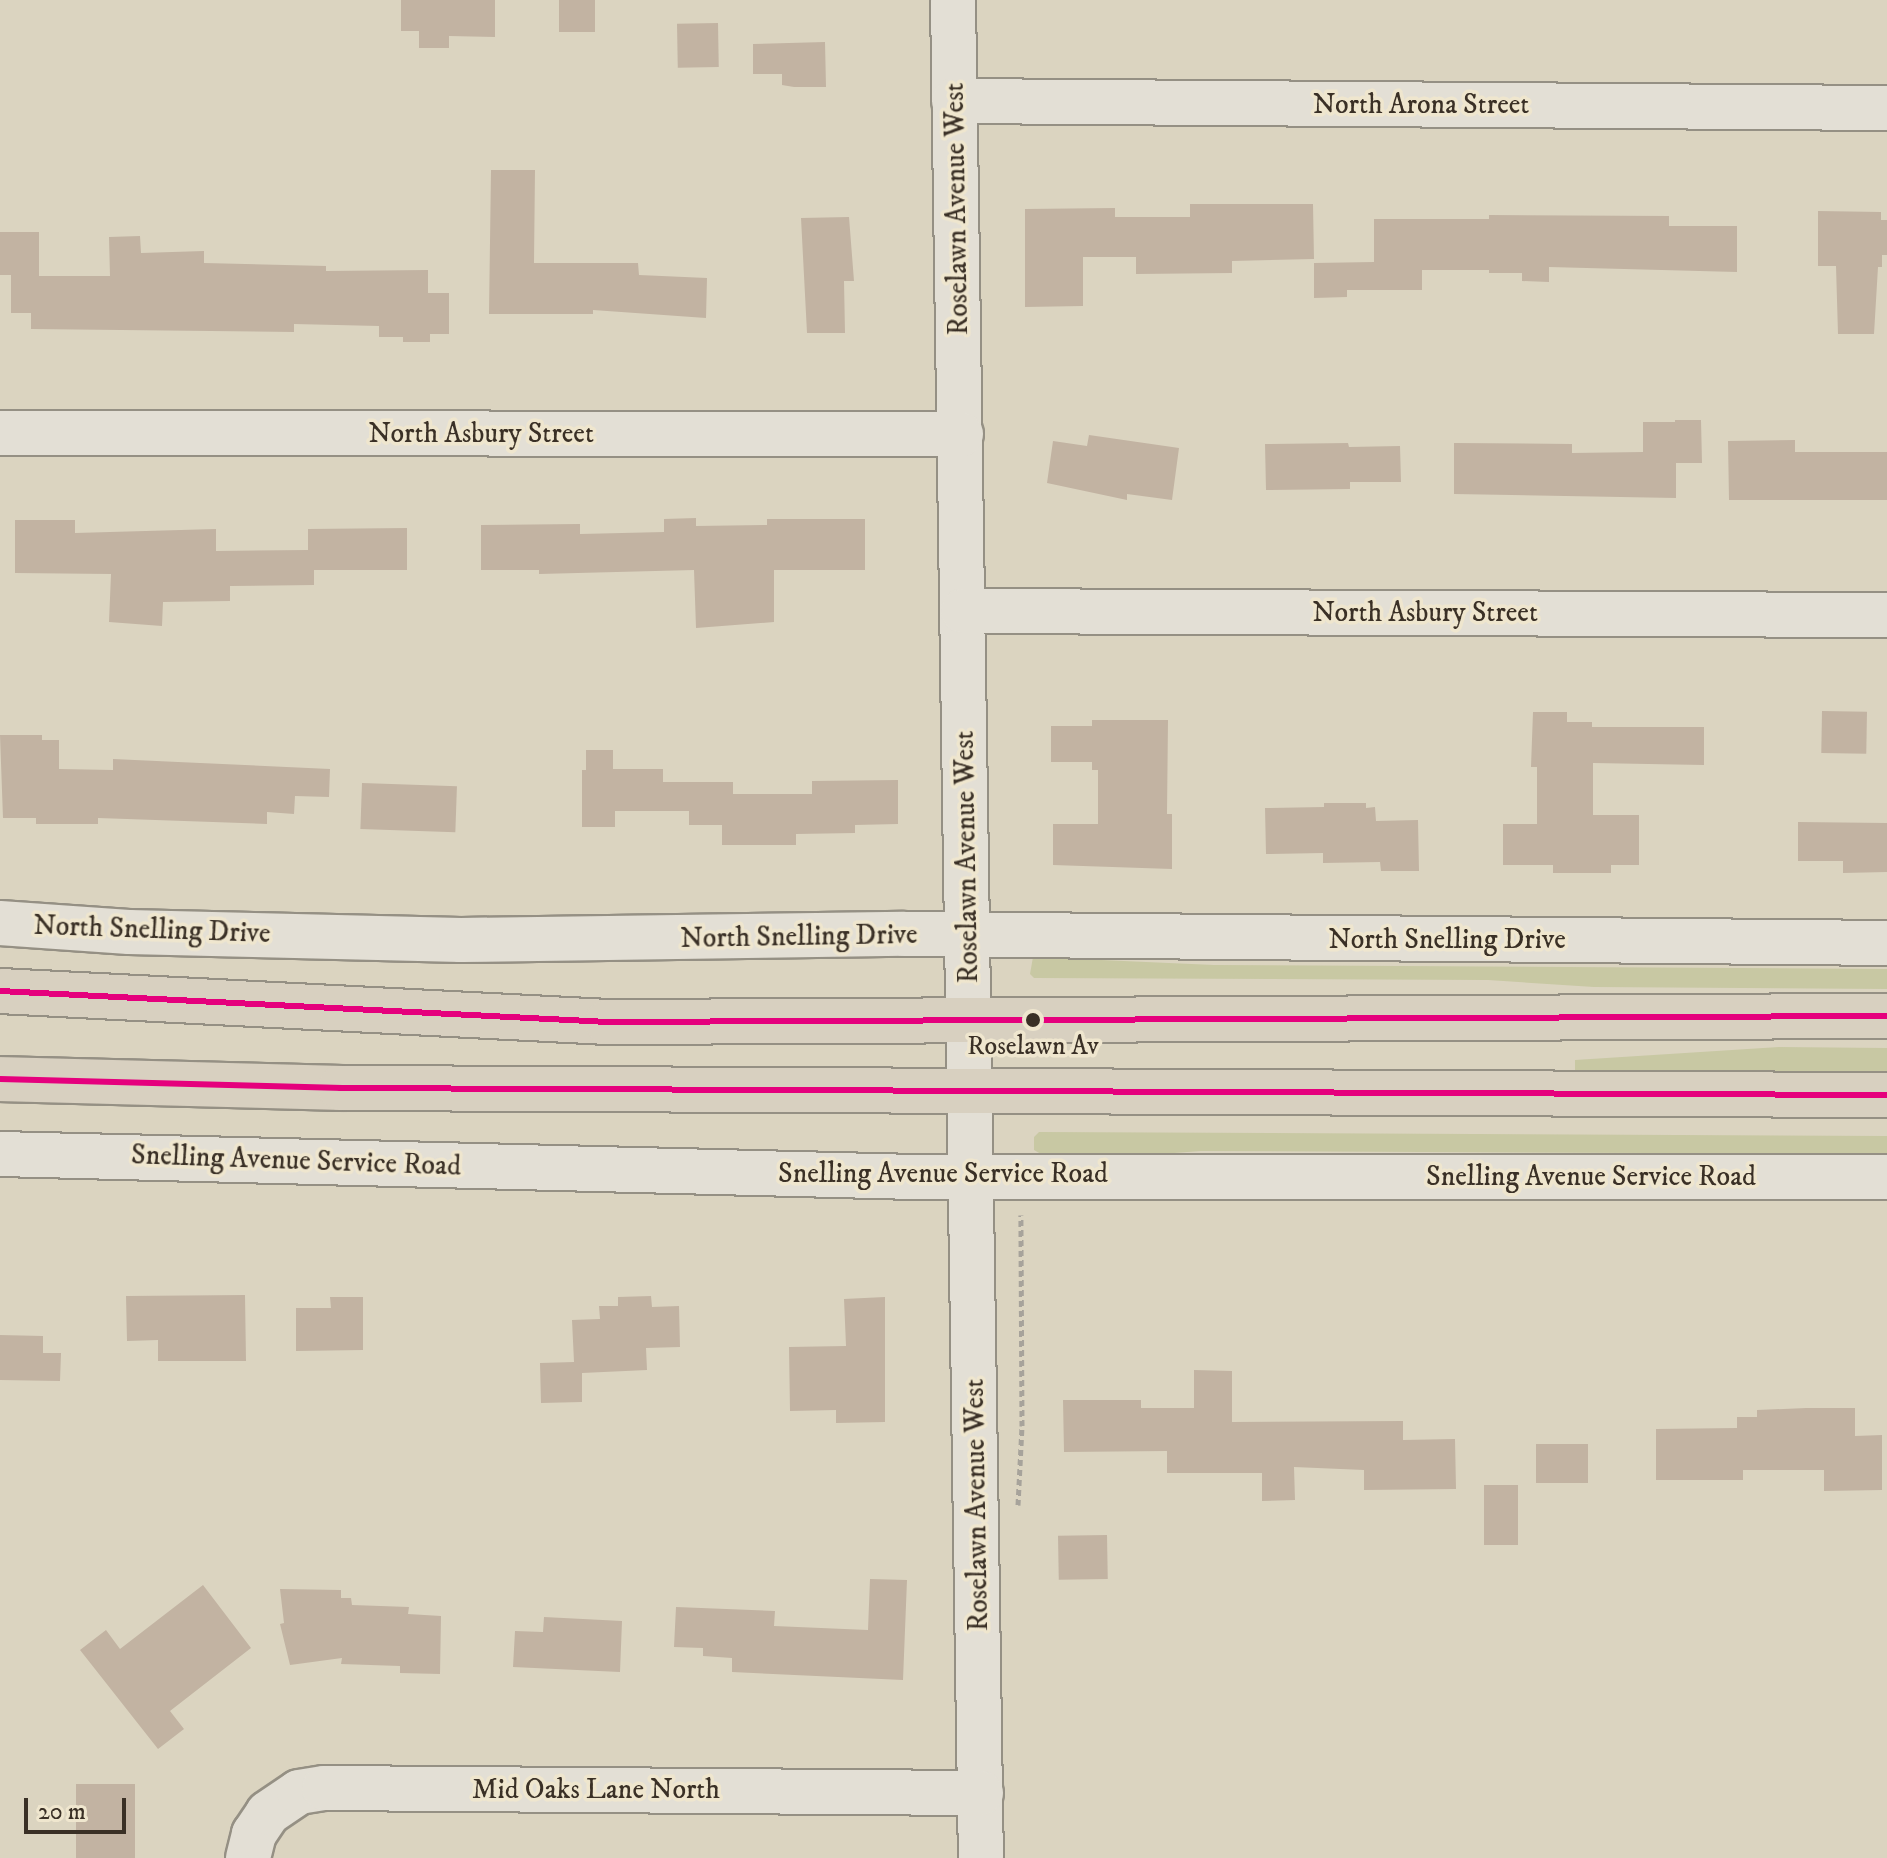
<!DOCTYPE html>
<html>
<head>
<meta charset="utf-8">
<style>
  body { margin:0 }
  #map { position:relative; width:1887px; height:1858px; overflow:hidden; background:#dbd4c0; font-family:"IM FELL DW Pica",serif }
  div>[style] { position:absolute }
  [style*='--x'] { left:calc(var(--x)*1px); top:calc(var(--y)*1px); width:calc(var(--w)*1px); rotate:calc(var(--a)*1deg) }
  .green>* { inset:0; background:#c8c8a3 }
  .building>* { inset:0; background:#c2b3a2; transform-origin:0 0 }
  .path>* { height:5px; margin-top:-2.5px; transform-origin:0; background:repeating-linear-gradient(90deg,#a7a39b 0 6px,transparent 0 10px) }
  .roads { filter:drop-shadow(2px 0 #959084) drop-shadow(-2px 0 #959084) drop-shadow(0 2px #959084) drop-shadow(0 -2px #959084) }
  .minor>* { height:44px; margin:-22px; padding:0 22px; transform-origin:22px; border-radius:22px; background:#e3dfd5 }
  .major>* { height:44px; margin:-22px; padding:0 22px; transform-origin:22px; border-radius:22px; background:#d8d0c0 }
  .bus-1>* { height:6px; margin:-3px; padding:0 3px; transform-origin:3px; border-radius:3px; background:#e5007d }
  .dots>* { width:22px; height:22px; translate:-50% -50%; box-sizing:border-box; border:4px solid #efe6ce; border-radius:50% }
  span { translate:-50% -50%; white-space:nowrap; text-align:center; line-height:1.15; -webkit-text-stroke:7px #efe6ce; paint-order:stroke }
  .bus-label { font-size:26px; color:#3a3026 }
  .street-label { font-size:28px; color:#3a3026 }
  .scale { position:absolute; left:24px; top:1798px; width:102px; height:36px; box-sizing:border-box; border:4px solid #3a3026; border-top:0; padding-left:10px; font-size:24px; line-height:28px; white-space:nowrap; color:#3a3026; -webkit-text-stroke:6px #efe6ce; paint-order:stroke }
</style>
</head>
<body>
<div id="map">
  <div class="green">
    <div style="clip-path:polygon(1033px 957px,1214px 965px,1887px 969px,1887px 989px,1594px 987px,1488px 980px,1034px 978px,1030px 974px)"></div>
    <div style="clip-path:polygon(1779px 1047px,1887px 1048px,1887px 1077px,1575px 1075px,1575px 1060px)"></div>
    <div style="clip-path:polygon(1039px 1132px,1887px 1136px,1887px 1154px,1201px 1151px,1134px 1156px,1041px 1154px,1034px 1150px,1034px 1137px)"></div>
  </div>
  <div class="building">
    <div style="clip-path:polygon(401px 0,495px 0,495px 37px,449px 36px,449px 48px,419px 48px,419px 31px,401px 31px)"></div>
    <div style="left:559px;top:0;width:36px;height:32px"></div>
    <div style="left:718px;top:23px;width:44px;height:41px;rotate:89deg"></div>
    <div style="clip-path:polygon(825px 42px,826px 87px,794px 87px,782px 85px,782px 74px,753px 74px,753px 44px)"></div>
    <div style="clip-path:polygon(491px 170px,535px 170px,534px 263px,638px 263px,639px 275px,707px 278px,706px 318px,593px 310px,593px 314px,489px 314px)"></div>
    <div style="clip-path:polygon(1190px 204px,1313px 204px,1314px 259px,1232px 261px,1232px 273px,1136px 274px,1136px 257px,1083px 257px,1083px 306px,1025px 307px,1025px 209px,1115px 208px,1115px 217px,1190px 217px)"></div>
    <div style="clip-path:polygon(1818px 211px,1881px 212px,1881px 220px,1887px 220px,1887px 255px,1882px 255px,1882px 267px,1878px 267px,1874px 334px,1838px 334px,1836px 266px,1818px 266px)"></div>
    <div style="clip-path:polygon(1489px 215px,1669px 216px,1669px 226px,1737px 226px,1737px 272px,1549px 267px,1549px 282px,1522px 281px,1522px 273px,1489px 273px,1489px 270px,1422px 270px,1422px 290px,1347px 290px,1347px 297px,1314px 298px,1314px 263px,1374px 262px,1374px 219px,1489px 219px)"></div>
    <div style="clip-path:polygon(849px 217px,854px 281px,844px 281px,845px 333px,807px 333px,801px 218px)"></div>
    <div style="clip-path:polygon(0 232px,39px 232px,39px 276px,110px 276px,109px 237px,140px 236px,141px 253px,204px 251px,204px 263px,326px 266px,326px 271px,428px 270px,428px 293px,449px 293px,449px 334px,430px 334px,430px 342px,403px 342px,403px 337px,379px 337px,379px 326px,294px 324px,294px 332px,31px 329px,31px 313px,11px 313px,11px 275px,0 275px)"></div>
    <div style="clip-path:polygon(1675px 420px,1701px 420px,1702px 463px,1676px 463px,1676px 498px,1454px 494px,1454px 443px,1572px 444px,1572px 453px,1643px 452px,1643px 422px,1675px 422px)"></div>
    <div style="clip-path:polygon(1089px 435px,1179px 448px,1172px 500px,1127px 494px,1127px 500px,1047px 483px,1053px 441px,1087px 446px)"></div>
    <div style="clip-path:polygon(1795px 440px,1795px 452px,1887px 452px,1887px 500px,1729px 500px,1728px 441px)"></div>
    <div style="clip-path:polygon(1348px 443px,1349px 447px,1400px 446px,1401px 482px,1350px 482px,1350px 489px,1266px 490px,1265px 444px)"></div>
    <div style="clip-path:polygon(696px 518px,696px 526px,767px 525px,767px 519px,865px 519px,865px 570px,774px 570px,774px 622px,696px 628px,694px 570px,539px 574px,539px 570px,481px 570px,481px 525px,580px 524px,580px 534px,664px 532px,664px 519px)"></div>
    <div style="clip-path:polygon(15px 520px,75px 520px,75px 533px,216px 529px,216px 551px,308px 550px,308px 529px,407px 528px,407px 570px,314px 570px,314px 585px,230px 586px,230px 601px,163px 602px,162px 626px,109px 622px,111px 574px,15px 573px)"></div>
    <div style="left:1822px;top:711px;width:45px;height:42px;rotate:1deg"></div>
    <div style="clip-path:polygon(1533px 712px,1567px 712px,1567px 722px,1592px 722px,1592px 727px,1704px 727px,1704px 765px,1593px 763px,1593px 815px,1639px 815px,1639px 865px,1611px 865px,1611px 873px,1553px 873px,1553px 865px,1503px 865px,1503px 824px,1537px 824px,1537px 767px,1531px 767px)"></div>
    <div style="clip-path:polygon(1092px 720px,1168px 720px,1167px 814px,1172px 814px,1172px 869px,1053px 865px,1053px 824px,1098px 824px,1098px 770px,1092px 770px,1092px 762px,1051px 762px,1051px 726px,1092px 726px)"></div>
    <div style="clip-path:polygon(0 735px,42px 735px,42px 740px,59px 740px,59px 769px,113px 770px,113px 759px,330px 769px,329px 797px,295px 796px,294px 814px,267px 812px,267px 824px,98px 818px,98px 824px,36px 824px,36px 818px,3px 818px)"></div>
    <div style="clip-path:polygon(586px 750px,613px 750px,613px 769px,663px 769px,663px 782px,733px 782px,733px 794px,812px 794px,812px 781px,898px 780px,898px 824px,855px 825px,855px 833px,796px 834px,796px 845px,722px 845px,722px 825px,689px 825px,689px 811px,615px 811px,615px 827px,582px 827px,582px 770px,586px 770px)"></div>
    <div style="left:362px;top:783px;width:95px;height:46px;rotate:2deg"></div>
    <div style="clip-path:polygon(1324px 803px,1366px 803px,1366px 808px,1375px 807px,1376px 821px,1418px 820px,1419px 871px,1381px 871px,1380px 862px,1323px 863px,1323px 853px,1266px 854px,1265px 808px,1324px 807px)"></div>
    <div style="clip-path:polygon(1798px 822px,1887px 823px,1887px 872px,1843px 873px,1843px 861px,1798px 861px)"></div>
    <div style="clip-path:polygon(245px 1295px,246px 1361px,158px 1361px,158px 1340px,127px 1341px,126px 1296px)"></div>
    <div style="clip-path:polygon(651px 1296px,652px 1307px,679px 1306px,680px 1347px,646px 1348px,647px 1370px,582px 1373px,582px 1402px,541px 1403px,540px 1363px,574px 1362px,572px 1320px,600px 1319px,599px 1306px,618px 1306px,618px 1297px)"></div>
    <div style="clip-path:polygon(330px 1297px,363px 1297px,363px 1350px,296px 1351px,296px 1308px,331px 1308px)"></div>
    <div style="clip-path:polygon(885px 1297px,885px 1422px,836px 1423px,836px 1410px,790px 1411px,789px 1347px,846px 1346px,844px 1299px)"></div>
    <div style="clip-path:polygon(0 1335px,43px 1336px,43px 1353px,61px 1353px,60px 1381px,0 1380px)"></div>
    <div style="clip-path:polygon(1194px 1370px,1232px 1371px,1232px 1422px,1403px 1421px,1403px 1440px,1455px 1439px,1456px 1489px,1364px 1490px,1364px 1470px,1294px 1467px,1295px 1500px,1262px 1501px,1262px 1473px,1167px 1473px,1167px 1451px,1064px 1452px,1063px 1400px,1141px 1400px,1141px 1408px,1194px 1408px)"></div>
    <div style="clip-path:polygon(1806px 1408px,1855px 1408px,1855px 1436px,1882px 1435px,1882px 1490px,1824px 1491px,1824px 1470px,1743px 1470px,1743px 1480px,1656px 1480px,1656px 1429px,1737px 1428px,1737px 1417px,1757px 1417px,1757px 1410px)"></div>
    <div style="left:1536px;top:1444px;width:52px;height:39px"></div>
    <div style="left:1484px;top:1485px;width:34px;height:60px"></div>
    <div style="left:1107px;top:1535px;width:44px;height:49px;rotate:89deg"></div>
    <div style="clip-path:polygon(870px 1579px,907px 1580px,903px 1680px,732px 1672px,732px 1658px,703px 1656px,703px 1648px,674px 1647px,676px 1607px,775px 1611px,774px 1626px,868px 1630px)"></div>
    <div style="clip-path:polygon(203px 1585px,251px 1648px,170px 1711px,184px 1729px,158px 1749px,80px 1650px,106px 1630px,120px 1649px)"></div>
    <div style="clip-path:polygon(280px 1589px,341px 1590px,341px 1598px,351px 1598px,352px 1605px,409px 1607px,408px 1614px,441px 1616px,440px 1674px,400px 1673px,400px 1666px,341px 1664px,342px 1658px,290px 1665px,280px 1624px,284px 1623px)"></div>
    <div style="clip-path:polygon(544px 1617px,622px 1621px,620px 1672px,513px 1667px,515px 1631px,543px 1632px)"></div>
    <div style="left:76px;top:1784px;width:59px;height:74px"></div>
  </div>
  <div class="path">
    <div style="--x:1018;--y:1505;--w:79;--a:-87.1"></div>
    <div style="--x:1022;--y:1426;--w:211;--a:-90.3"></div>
  </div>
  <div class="roads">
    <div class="minor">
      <div style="--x:953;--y:0;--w:1858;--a:89.14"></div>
      <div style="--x:954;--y:101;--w:933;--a:0.43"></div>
      <div style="--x:0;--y:433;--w:961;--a:0.06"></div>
      <div style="--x:963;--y:611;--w:924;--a:0.25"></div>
      <div style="--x:0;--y:923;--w:129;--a:4"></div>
      <div style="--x:129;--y:932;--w:332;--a:1.4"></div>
      <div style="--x:461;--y:940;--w:443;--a:-0.8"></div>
      <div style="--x:904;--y:934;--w:983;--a:0.52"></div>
      <div style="--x:0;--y:1154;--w:912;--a:1.44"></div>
      <div style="--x:912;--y:1177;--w:975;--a:0"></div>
      <div style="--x:248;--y:1858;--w:25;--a:-76"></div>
      <div style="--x:254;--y:1834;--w:25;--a:-56"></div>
      <div style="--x:268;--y:1813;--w:37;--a:-34"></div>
      <div style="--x:299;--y:1792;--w:25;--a:-9"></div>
      <div style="--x:324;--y:1788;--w:657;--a:0.44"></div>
    </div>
    <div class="major">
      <div style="--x:0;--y:991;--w:608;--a:2.92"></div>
      <div style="--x:607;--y:1022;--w:1280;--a:-0.27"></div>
      <div style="--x:0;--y:1079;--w:340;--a:1.5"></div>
      <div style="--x:340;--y:1088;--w:1547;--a:0.26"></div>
    </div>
  </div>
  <div class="bus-1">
    <div style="--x:0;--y:991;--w:608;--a:2.92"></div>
    <div style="--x:607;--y:1022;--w:1280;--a:-0.27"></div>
    <div style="--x:0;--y:1079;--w:340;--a:1.5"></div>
    <div style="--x:340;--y:1088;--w:1547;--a:0.26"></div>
  </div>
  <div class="dots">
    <div style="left:1033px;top:1020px;background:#3a3026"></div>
  </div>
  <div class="bus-label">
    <span style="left:1033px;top:1047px">Roselawn Av</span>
  </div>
  <div class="street-label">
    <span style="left:1421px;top:105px">North Arona Street</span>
    <span style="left:957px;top:209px;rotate:-91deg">Roselawn Avenue West</span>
    <span style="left:481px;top:434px">North Asbury Street</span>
    <span style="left:1425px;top:613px">North Asbury Street</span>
    <span style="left:967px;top:857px;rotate:-91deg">Roselawn Avenue West</span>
    <span style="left:152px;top:930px;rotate:2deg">North Snelling Drive</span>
    <span style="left:799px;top:937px;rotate:-1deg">North Snelling Drive</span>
    <span style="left:1447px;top:940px">North Snelling Drive</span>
    <span style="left:296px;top:1161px;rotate:2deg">Snelling Avenue Service Road</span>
    <span style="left:943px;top:1174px">Snelling Avenue Service Road</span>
    <span style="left:1591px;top:1177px">Snelling Avenue Service Road</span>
    <span style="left:977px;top:1505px;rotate:-91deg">Roselawn Avenue West</span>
    <span style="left:596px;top:1790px">Mid Oaks Lane North</span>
  </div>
  <div class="scale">20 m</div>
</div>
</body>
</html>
